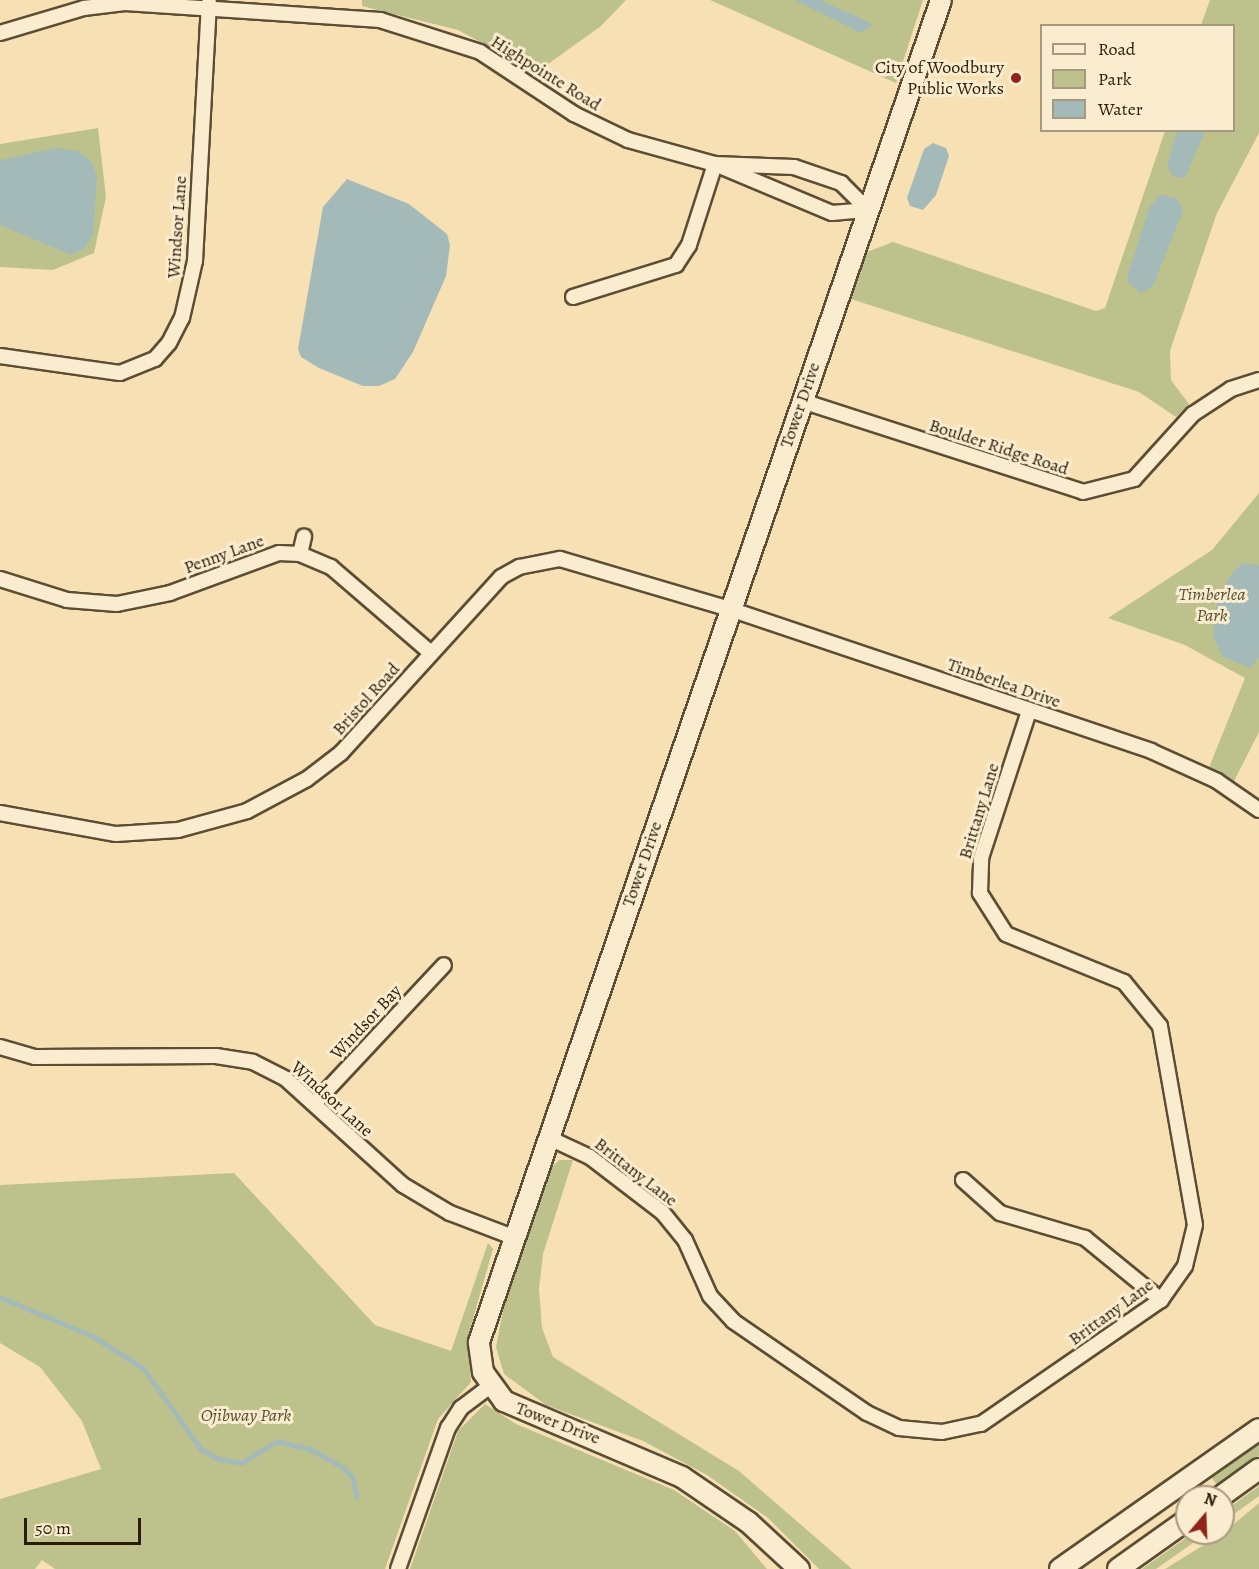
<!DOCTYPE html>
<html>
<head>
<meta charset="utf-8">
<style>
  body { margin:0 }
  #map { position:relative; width:1259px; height:1569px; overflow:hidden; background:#f7e1b4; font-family:Alegreya,serif }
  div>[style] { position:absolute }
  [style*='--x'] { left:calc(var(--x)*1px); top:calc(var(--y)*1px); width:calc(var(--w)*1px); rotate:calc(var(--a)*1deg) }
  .green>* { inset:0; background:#bdc28c }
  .water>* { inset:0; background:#a3bab9 }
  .stream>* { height:4.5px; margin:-2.25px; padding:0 2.25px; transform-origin:2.25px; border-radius:2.25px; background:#a3bab9 }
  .roads { filter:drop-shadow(2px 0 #5c4d34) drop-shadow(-2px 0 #5c4d34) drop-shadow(0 2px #5c4d34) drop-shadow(0 -2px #5c4d34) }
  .street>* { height:14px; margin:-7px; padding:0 7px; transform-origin:7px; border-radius:7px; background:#faecce }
  .secondary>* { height:20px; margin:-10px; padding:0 10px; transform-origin:10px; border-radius:10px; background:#faecce }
  .dots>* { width:16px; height:16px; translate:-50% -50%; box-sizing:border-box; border:3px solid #faecce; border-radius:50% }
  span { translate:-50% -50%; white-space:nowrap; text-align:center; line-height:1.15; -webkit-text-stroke:6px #faecce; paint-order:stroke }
  .poi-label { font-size:18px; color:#291c0a }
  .right { translate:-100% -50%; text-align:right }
  .street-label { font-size:18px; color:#291c0a }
  .park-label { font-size:18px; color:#554e31; font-style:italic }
  .legend { position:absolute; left:1040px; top:24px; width:195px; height:108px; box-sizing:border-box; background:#faecce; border:2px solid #a69980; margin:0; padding:8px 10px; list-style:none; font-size:18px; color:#291c0a }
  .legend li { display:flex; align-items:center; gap:12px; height:30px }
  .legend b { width:30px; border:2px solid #a69980 }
  .north { position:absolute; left:1175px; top:1485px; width:60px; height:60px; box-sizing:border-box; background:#faecce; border:2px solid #a69980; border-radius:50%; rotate:19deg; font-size:16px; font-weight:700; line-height:24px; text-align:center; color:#291c0a }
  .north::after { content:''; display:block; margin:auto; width:21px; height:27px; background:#8f2418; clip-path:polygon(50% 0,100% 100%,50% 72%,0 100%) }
  .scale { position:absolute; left:24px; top:1518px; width:117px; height:27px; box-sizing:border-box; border:3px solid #291c0a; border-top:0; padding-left:8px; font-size:18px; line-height:21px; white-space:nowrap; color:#291c0a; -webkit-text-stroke:4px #faecce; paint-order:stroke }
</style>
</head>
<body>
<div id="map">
  <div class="green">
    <div style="clip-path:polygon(362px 0,626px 0,601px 26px,537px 72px,458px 30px,362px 6px)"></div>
    <div style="clip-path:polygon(710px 0,923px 0,896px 83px)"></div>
    <div style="clip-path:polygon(1210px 0,1259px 0,1259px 133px,1217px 213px,1170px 351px,1171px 380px,1189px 404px,1176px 417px,1139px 392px,851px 299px,867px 252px,893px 242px,1096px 311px,1105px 308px,1165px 131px,1234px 130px,1234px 26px,1201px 25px)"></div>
    <div style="clip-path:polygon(98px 128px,106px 197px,94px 253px,53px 270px,0 267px,0 144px)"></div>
    <div style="clip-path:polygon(1259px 493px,1259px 732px,1230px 789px,1206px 775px,1245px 678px,1185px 645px,1108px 618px,1212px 550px)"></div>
    <div style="clip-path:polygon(559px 1160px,573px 1160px,543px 1254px,539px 1289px,542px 1328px,553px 1357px,739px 1471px,852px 1569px,819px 1569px,768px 1518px,707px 1475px,643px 1441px,546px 1405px,504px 1374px,496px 1347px,505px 1301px,550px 1169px)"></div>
    <div style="clip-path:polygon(234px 1173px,375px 1325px,451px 1351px,488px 1243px,493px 1249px,468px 1336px,471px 1382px,438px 1419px,385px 1569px,55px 1569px,42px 1560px,35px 1569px,0 1569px,0 1499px,101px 1469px,82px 1421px,40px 1367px,0 1343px,0 1185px)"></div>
    <div style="clip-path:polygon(485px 1404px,516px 1424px,674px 1490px,735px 1531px,767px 1569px,410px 1569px,458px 1431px)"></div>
    <div style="clip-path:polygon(1259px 1441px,1259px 1456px,1218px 1486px,1210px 1476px)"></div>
    <div style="clip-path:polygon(1259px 1486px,1259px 1496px,1223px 1522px,1223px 1512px)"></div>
    <div style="clip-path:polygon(1259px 1503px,1259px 1569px,1165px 1569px,1223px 1533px)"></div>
    <div style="clip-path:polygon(1193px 1533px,1207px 1533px,1156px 1569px,1142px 1569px)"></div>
  </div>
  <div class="water">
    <div style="clip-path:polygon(794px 0,820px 0,873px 24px,861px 33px)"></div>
    <div style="clip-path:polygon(1177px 130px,1205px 131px,1185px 178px,1173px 176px,1167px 167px)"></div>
    <div style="clip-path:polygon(933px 143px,946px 148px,949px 156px,936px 195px,923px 210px,910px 206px,907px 198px,924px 149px)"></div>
    <div style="clip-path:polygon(56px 148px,78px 151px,92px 162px,97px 179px,93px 234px,85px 248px,71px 255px,0 225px,0 160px)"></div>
    <div style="clip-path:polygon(347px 179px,409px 204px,447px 234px,450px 245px,446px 276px,413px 352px,395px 379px,379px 386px,363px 386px,319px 368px,301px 357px,298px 349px,323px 207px)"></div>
    <div style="clip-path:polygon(1161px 194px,1177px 199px,1183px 211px,1153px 286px,1141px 293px,1128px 283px,1128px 274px,1150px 206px)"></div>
    <div style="clip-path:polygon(1242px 563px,1259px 565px,1259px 657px,1251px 668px,1223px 657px,1213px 637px,1216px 606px,1230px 576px)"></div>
  </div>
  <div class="stream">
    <div style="--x:0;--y:1297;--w:101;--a:22.8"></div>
    <div style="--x:93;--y:1336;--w:61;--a:32.9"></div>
    <div style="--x:144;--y:1369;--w:98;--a:54.5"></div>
    <div style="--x:201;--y:1449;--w:20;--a:30"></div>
    <div style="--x:218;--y:1459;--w:24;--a:9"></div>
    <div style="--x:242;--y:1463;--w:41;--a:-32.2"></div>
    <div style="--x:277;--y:1441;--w:36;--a:14"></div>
    <div style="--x:312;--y:1450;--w:35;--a:29"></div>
    <div style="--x:343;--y:1467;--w:14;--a:45"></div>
    <div style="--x:353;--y:1477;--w:20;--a:79"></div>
  </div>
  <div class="roads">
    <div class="street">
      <div style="--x:0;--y:33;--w:88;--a:-16.6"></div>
      <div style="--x:84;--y:8;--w:41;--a:-7"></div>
      <div style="--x:125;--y:3;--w:256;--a:3.8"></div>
      <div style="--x:380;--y:20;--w:105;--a:17.7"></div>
      <div style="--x:480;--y:52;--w:113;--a:33.4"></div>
      <div style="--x:574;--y:114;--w:60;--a:25.7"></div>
      <div style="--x:628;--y:140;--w:90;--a:15.4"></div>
      <div style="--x:715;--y:164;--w:79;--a:2.2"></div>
      <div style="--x:794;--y:167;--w:50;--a:18.8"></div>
      <div style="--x:841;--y:183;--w:38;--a:45"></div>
      <div style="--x:722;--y:167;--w:119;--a:22.7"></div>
      <div style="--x:832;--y:213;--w:36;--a:-5"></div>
      <div style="--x:573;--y:297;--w:108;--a:-17.3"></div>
      <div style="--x:676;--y:265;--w:24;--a:-57"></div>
      <div style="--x:689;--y:245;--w:85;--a:-72.2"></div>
      <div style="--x:0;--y:356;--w:121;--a:8.1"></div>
      <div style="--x:120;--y:373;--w:38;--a:-22"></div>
      <div style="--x:155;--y:359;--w:21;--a:-49"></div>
      <div style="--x:169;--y:343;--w:28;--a:-63"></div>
      <div style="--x:182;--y:318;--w:58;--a:-77.2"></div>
      <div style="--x:195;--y:261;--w:259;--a:-86.9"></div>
      <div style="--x:802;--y:401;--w:295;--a:17.9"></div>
      <div style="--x:1083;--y:492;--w:53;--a:-14.3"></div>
      <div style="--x:1134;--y:479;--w:88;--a:-47.8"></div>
      <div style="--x:1193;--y:414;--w:45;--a:-33.3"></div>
      <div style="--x:1231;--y:389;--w:29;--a:-18"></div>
      <div style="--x:300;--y:554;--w:18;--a:-77"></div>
      <div style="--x:0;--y:579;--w:70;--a:17.4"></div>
      <div style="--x:67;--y:600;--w:50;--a:4.6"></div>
      <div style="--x:117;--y:604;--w:54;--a:-11.7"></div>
      <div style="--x:170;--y:593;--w:116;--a:-20.2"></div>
      <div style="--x:279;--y:553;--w:21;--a:3"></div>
      <div style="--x:300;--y:554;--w:34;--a:23"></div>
      <div style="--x:331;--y:567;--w:132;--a:40.7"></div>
      <div style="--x:0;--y:813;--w:118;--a:10.3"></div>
      <div style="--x:116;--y:834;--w:62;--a:-3.7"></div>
      <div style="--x:178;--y:830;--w:72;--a:-15.4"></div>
      <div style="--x:247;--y:811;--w:68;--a:-28.1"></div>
      <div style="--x:307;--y:779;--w:43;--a:-37.4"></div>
      <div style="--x:341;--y:753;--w:238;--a:-47.7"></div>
      <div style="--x:501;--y:577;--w:21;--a:-29"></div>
      <div style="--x:519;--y:567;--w:42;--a:-11"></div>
      <div style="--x:560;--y:559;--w:177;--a:16.4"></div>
      <div style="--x:730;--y:609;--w:444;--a:18.6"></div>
      <div style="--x:1151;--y:751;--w:72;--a:24.4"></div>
      <div style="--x:1217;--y:781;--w:51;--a:34.6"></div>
      <div style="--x:0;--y:1047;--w:36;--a:16"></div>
      <div style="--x:35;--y:1057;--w:181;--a:-0.3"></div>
      <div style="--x:216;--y:1056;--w:37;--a:9"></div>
      <div style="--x:253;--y:1062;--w:37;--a:27"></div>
      <div style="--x:286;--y:1079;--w:158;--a:42.2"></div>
      <div style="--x:403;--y:1185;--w:55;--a:30.8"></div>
      <div style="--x:450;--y:1213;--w:67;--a:20.9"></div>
      <div style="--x:314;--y:1104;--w:190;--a:-46.9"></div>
      <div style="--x:547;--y:1137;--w:47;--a:24.9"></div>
      <div style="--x:590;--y:1157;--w:92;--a:37.5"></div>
      <div style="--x:663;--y:1213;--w:35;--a:51"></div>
      <div style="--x:685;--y:1240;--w:61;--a:65.9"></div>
      <div style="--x:710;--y:1296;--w:34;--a:47"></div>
      <div style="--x:733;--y:1321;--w:163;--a:34.5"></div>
      <div style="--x:867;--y:1413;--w:35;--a:25"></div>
      <div style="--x:899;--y:1428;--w:43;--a:5.3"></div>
      <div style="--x:942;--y:1432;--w:40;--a:-12"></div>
      <div style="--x:981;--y:1424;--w:219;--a:-34.6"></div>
      <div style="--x:1161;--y:1300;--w:42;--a:-54.8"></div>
      <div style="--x:1185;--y:1266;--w:42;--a:-76.3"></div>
      <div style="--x:1195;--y:1225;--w:202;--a:-100"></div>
      <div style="--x:1160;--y:1026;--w:57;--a:-129.3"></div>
      <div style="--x:1124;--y:982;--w:127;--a:-157.9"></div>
      <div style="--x:1006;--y:934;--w:49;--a:-122.4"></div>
      <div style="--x:980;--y:893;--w:35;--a:-88"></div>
      <div style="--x:981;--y:858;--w:155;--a:-71.9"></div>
      <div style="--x:963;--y:1180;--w:50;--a:41.7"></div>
      <div style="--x:1000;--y:1213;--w:89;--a:16.4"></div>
      <div style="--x:1085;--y:1238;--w:98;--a:39.2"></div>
      <div style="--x:398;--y:1569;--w:150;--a:-70.5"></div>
      <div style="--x:448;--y:1428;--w:24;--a:-57"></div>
      <div style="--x:461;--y:1408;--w:36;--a:-37"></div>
    </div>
    <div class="secondary">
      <div style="--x:1220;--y:1497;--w:48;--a:-35.7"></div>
      <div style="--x:799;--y:1569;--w:69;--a:-137.3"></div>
      <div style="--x:748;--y:1522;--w:80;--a:-145.7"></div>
      <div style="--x:682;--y:1477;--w:194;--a:-156.9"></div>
      <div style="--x:504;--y:1401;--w:36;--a:-126"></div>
      <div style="--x:483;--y:1372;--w:30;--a:-98"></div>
      <div style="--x:479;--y:1342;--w:1419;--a:-71"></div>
      <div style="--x:1060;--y:1569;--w:243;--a:-35.1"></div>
      <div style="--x:1118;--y:1569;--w:85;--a:-35.4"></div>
    </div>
  </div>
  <div class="dots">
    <div style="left:1016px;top:78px;background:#8f2418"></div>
  </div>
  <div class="poi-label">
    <span class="right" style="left:1004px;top:78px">City of Woodbury<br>Public Works</span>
  </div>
  <div class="street-label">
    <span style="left:546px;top:73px;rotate:32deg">Highpointe Road</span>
    <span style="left:177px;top:227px;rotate:-86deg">Windsor Lane</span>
    <span style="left:800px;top:405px;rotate:-71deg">Tower Drive</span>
    <span style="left:999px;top:447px;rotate:18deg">Boulder Ridge Road</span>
    <span style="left:224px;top:554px;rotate:-20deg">Penny Lane</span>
    <span style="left:1004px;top:683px;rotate:19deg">Timberlea Drive</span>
    <span style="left:366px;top:699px;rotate:-48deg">Bristol Road</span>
    <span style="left:979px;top:811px;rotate:-73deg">Brittany Lane</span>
    <span style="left:642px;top:864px;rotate:-71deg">Tower Drive</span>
    <span style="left:366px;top:1022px;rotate:-47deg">Windsor Bay</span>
    <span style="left:332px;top:1099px;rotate:42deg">Windsor Lane</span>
    <span style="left:636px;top:1172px;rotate:38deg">Brittany Lane</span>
    <span style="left:1111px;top:1312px;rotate:-36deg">Brittany Lane</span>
    <span style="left:558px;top:1423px;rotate:21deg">Tower Drive</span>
  </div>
  <div class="park-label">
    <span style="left:1212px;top:605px">Timberlea<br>Park</span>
    <span style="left:246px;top:1415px">Ojibway Park</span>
  </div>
  <ul class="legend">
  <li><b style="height:8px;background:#faecce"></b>Road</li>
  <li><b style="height:16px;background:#bdc28c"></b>Park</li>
  <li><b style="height:16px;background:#a3bab9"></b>Water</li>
  </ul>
  <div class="north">N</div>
  <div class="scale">50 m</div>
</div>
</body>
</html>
